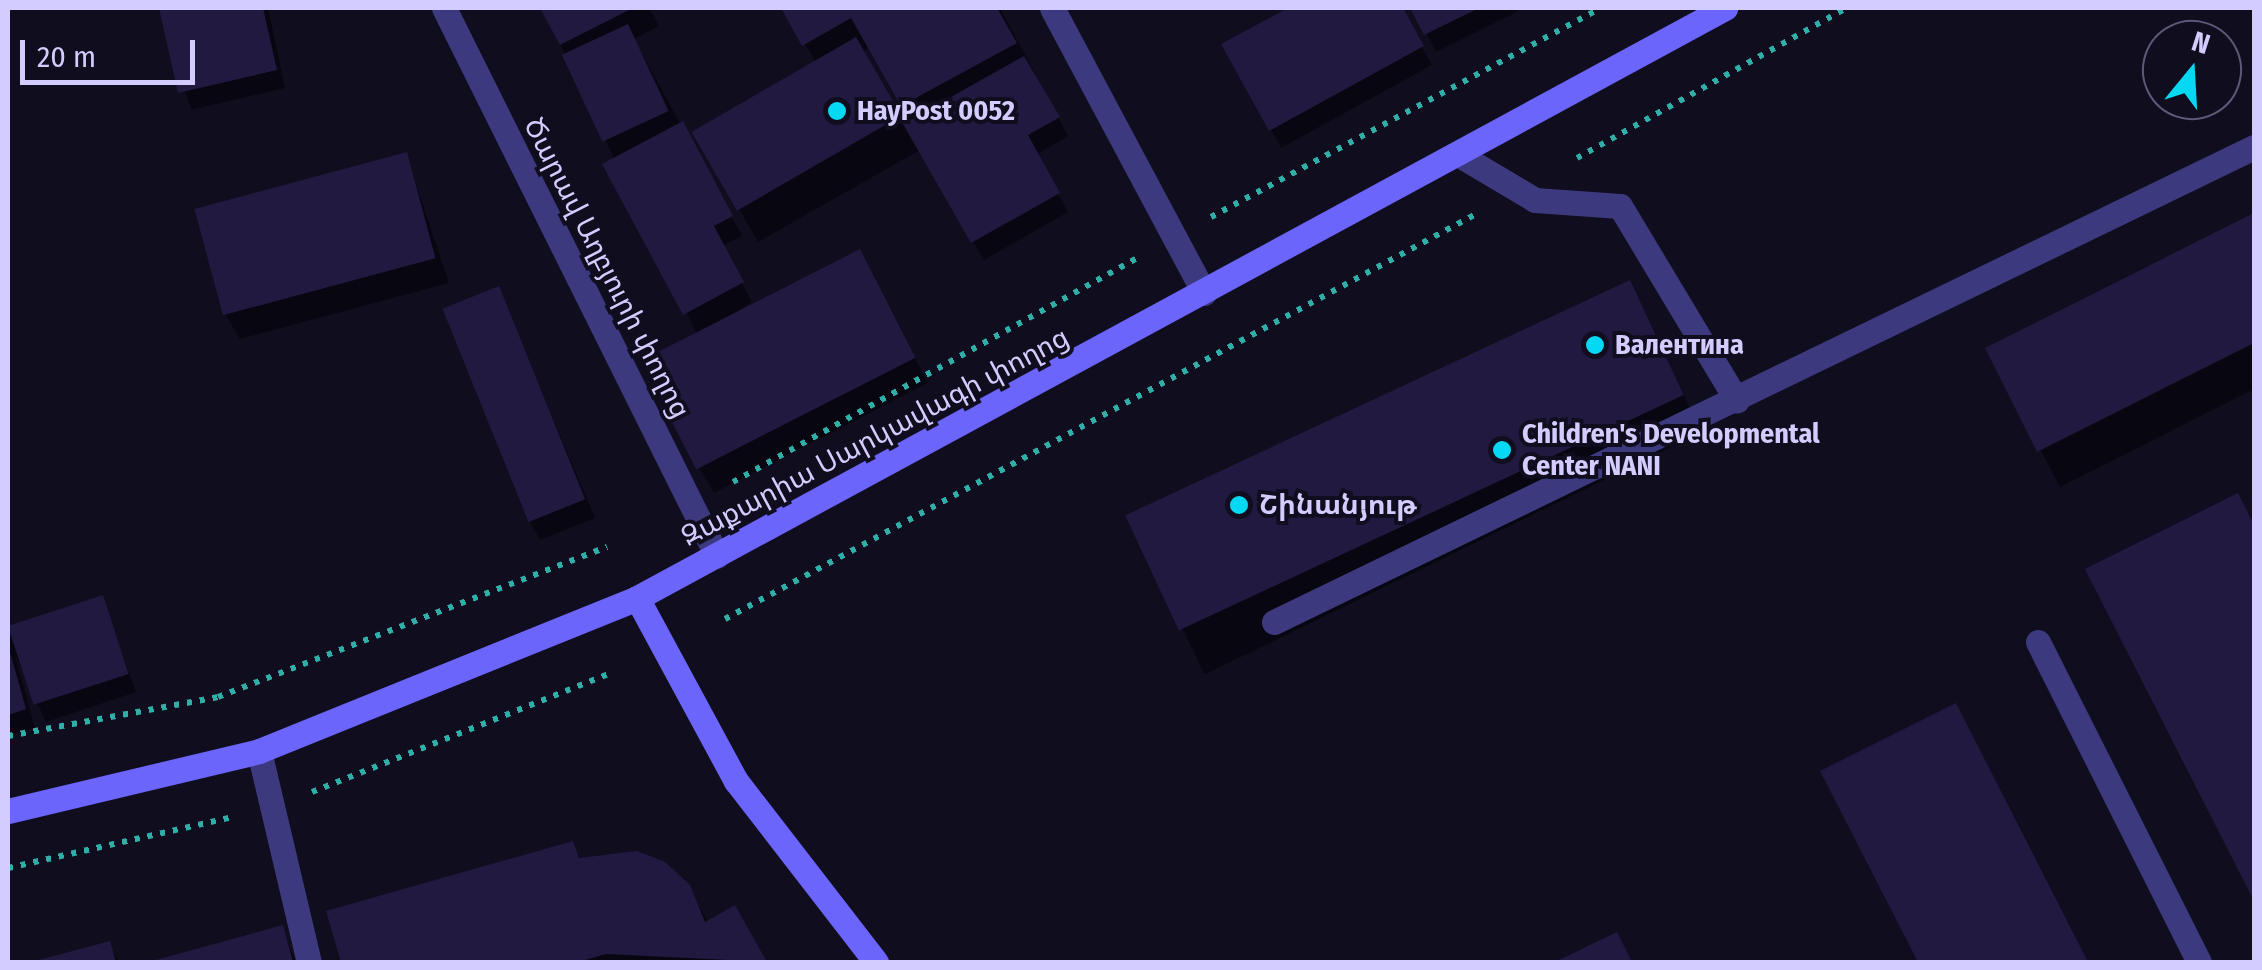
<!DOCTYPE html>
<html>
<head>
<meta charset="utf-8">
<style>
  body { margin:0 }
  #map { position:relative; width:2262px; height:970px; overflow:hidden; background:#100d1f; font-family:"Fira Sans Condensed","Noto Sans Armenian",sans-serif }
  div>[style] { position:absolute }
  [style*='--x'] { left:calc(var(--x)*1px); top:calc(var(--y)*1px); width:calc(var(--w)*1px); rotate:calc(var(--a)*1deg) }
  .shadow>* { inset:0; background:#0007; transform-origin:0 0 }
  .building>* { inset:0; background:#221940; transform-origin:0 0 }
  .path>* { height:6px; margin-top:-3px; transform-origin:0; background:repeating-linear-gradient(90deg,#30afa8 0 5px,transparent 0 13px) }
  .service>* { height:25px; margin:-12.5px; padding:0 12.5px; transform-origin:12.5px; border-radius:12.5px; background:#3c397e }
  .minor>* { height:25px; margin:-12.5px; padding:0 12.5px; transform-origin:12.5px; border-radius:12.5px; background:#3c397e }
  .tertiary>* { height:25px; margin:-12.5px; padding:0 12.5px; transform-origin:12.5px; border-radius:12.5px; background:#3c397e }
  .secondary>* { height:25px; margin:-12.5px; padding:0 12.5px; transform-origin:12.5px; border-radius:12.5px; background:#6b65fc }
  .dots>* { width:28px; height:28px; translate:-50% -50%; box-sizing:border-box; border:5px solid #100d1f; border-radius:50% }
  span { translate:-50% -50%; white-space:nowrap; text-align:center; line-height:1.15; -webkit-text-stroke:8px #100d1f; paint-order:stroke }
  .poi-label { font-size:28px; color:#d3ccfe; font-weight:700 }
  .left { translate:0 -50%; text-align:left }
  .street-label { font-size:28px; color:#d3ccfe }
  .frame { position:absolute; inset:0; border:10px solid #d3ccfe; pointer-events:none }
  .north { position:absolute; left:2142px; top:20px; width:100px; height:100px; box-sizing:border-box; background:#100d1f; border:2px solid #5e5978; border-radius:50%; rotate:18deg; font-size:28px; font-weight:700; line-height:40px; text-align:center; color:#d3ccfe }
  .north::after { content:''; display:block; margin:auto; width:35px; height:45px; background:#05d8f2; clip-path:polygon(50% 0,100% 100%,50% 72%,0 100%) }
  .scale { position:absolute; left:20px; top:40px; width:175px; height:45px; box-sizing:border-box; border:5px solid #d3ccfe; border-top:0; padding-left:12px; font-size:30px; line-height:35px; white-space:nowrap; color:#d3ccfe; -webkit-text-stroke:8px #100d1f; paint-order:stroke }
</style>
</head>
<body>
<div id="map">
  <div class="shadow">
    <div style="clip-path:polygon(161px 8px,268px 8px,285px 88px,191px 110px)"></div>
    <div style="clip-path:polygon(543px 8px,649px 8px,659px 26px,634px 39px,742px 236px,722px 246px,752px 302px,703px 333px,873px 278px,928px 383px,714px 493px,699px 468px,698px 336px)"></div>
    <div style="clip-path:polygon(evenodd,784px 8px,1000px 8px,1068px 136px,1036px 155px,1068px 212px,984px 260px,920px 150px,758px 242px,695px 132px,816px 63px,784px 8px,870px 47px,913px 122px,904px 126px,862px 52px,870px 47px)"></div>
    <div style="clip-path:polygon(1294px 8px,1400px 8px,1432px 65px,1281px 148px,1225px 45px)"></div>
    <div style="clip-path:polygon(1413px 8px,1517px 8px,1519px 11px,1436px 52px)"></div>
    <div style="clip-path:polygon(406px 154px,449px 283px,240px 339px,225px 314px)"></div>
    <div style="clip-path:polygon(2254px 216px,2254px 389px,2060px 487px,1988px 350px)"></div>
    <div style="left:1629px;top:283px;width:166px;height:553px;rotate:64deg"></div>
    <div style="clip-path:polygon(498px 289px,595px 518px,540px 540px,529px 521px)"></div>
    <div style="clip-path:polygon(2237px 496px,2254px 525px,2254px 896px,2089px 570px)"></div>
    <div style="clip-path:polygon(102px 598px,136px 692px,46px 722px,15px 655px,35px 728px,8px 735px,8px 628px)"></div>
    <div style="clip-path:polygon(1972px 736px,2087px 962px,1921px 962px,1824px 772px)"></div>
    <div style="clip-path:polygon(572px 844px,581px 860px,688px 887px,708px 922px,734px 908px,765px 962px,343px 962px,329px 912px)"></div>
    <div style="clip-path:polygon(281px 928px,296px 962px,157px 962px)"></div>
    <div style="clip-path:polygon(108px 944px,119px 962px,40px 962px)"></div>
  </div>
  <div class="building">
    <div style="clip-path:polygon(159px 8px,263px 8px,277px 70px,178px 93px)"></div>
    <div style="clip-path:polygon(540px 8px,633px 8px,560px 45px)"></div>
    <div style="clip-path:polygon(781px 8px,997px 8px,1017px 43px,901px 106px,851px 18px,802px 46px)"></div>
    <div style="clip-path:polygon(1288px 8px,1403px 8px,1424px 46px,1269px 131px,1221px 44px)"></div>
    <div style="clip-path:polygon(1410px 8px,1479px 8px,1424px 35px)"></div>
    <div style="left:628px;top:24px;width:96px;height:73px;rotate:65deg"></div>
    <div style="left:856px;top:37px;width:91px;height:190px;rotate:60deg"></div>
    <div style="clip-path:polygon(1024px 56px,1060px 117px,1028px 135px,1060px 193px,971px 243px,903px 124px)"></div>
    <div style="clip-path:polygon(683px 121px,733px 216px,714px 226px,744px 282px,683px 315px,602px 164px)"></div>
    <div style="left:407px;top:152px;width:110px;height:220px;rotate:75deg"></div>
    <div style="clip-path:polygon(2254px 213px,2254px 343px,2037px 452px,1985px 348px)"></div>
    <div style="left:860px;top:249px;width:122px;height:246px;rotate:63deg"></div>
    <div style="left:1630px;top:280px;width:127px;height:557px;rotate:65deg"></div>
    <div style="left:499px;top:286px;width:230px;height:61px;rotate:68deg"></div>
    <div style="clip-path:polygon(2238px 493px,2254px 525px,2254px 901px,2085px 569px)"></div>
    <div style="left:103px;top:595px;width:83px;height:100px;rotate:72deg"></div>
    <div style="clip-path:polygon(8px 645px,26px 709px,8px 715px)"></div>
    <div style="clip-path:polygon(1956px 703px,2088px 962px,1918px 962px,1820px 771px)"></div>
    <div style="clip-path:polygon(573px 841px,579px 858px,637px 851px,665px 862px,690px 885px,705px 922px,735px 905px,767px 962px,606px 954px,578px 962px,341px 962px,326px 911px)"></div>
    <div style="clip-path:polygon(283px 925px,293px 962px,152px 962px,152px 961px)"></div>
    <div style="clip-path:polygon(1617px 932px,1632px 962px,1555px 962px)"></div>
    <div style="clip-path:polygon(110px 941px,116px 962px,35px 962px,35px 961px)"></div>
  </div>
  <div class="path">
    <div style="--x:1577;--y:158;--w:308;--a:-29.1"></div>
    <div style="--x:1211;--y:217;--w:442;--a:-28.2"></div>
    <div style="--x:733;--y:482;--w:464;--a:-29"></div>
    <div style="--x:725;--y:619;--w:851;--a:-28.34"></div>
    <div style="--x:8;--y:736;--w:214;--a:-10.5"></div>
    <div style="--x:218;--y:697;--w:417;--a:-21.1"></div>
    <div style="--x:312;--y:792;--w:319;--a:-21.7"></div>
    <div style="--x:8;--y:868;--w:231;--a:-12.8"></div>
  </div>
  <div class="service">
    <div style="--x:1461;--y:156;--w:86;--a:30.7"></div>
    <div style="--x:1535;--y:200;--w:85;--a:4"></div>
    <div style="--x:1620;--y:206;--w:227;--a:59"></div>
    <div style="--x:1274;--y:622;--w:1089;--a:-25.86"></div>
    <div style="--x:2038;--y:642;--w:358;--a:63.3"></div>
    <div style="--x:259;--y:751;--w:217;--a:76.7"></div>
  </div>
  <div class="minor">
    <div style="--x:1052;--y:8;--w:323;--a:61.9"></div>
  </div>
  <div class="tertiary">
    <div style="--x:444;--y:8;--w:612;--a:63.52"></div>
  </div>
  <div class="secondary">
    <div style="--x:637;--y:598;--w:208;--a:61.6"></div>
    <div style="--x:736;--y:781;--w:229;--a:52.3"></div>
    <div style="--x:8;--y:811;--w:258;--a:-13.4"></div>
    <div style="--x:259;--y:751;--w:408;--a:-22"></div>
    <div style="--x:637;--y:598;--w:1238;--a:-28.47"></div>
  </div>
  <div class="dots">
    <div style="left:837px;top:111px;background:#05d8f2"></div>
    <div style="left:1595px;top:345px;background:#05d8f2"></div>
    <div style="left:1502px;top:450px;background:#05d8f2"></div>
    <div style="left:1239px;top:505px;background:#05d8f2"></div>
  </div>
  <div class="poi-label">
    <span class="left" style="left:857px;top:111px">HayPost 0052</span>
    <span class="left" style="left:1615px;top:345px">Валентина</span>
    <span class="left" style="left:1522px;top:450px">Children's Developmental<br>Center NANI</span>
    <span class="left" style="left:1259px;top:505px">Շինանյութ</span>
  </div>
  <div class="street-label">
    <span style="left:607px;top:268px;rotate:63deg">Ծարավ Աղբյուրի փողոց</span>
    <span style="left:875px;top:437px;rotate:-28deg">Զաքարիա Սարկավագի փողոց</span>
  </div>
  <div class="frame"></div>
  <div class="north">N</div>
  <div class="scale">20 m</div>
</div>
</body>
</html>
